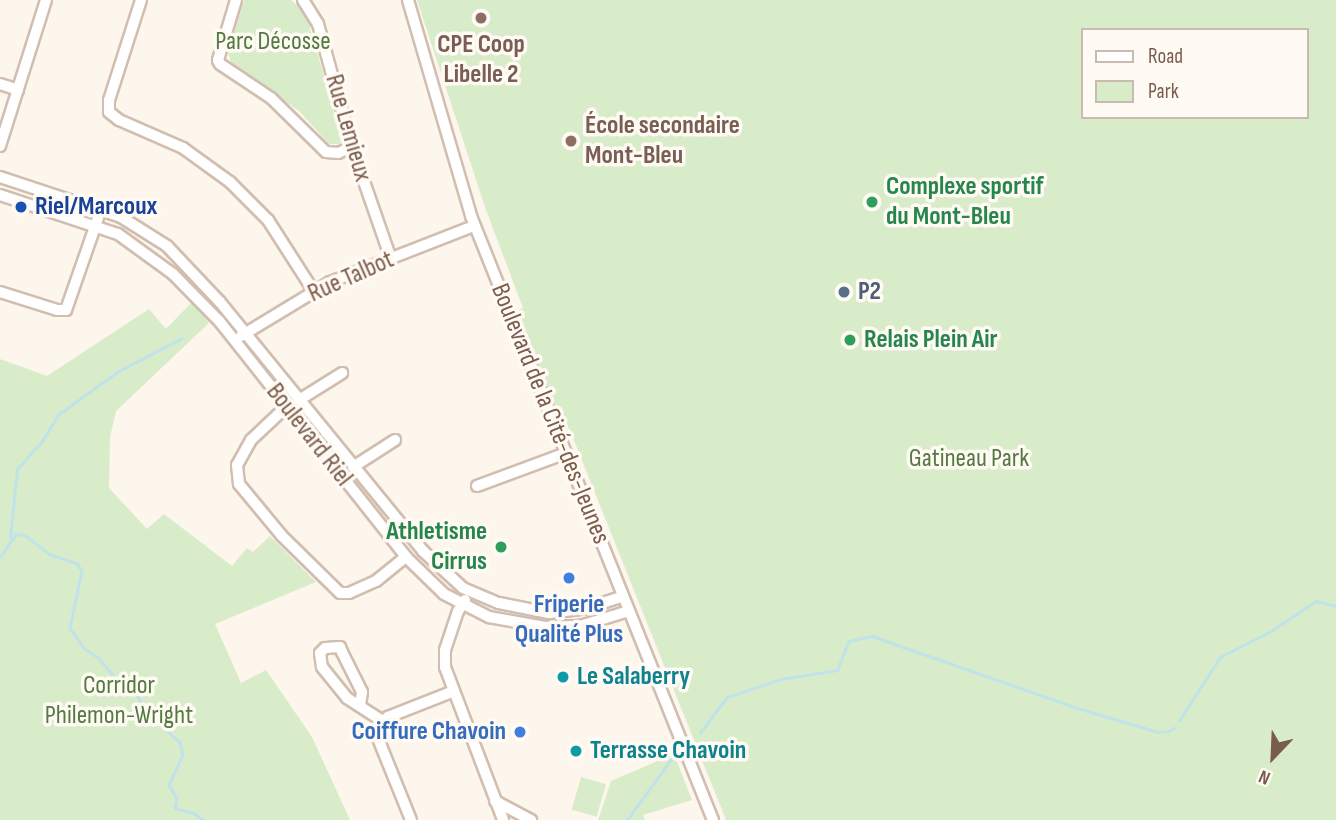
<!DOCTYPE html>
<html>
<head>
<meta charset="utf-8">
<style>
  body { margin:0 }
  #map { position:relative; width:1336px; height:820px; overflow:hidden; background:#fdf6ec; font-family:"Sofia Sans Condensed",sans-serif }
  div>[style] { position:absolute }
  [style*='--x'] { left:calc(var(--x)*1px); top:calc(var(--y)*1px); width:calc(var(--w)*1px); rotate:calc(var(--a)*1deg) }
  .green>* { inset:0; background:#d8ecc9; transform-origin:0 0 }
  .stream>* { height:2.5px; margin:-1.25px; padding:0 1.25px; transform-origin:1.25px; border-radius:1.25px; background:#bfe3e8 }
  .roads { filter:drop-shadow(2px 0 #d1beb0) drop-shadow(-2px 0 #d1beb0) drop-shadow(0 2px #d1beb0) drop-shadow(0 -2px #d1beb0) }
  .minor>* { height:10px; margin:-5px; padding:0 5px; transform-origin:5px; border-radius:5px; background:#fff }
  .dots>* { width:19px; height:19px; translate:-50% -50%; box-sizing:border-box; border:4px solid #fffaf3; border-radius:50% }
  span { translate:-50% -50%; white-space:nowrap; text-align:center; line-height:1.15; -webkit-text-stroke:7px #fffaf3; paint-order:stroke }
  .park-label { font-size:26px; color:#537a41 }
  .education-label { font-size:26px; color:#785e54; font-weight:700 }
  .left { translate:0 -50%; text-align:left }
  .street-label { font-size:26px; color:#7a5c4d }
  .leisure-label { font-size:26px; color:#27864d; font-weight:700 }
  .right { translate:-100% -50%; text-align:right }
  .transit-label { font-size:26px; color:#164399; font-weight:700 }
  .service-label { font-size:26px; color:#4e5e75; font-weight:700 }
  .shop-label { font-size:26px; color:#366cbe; font-weight:700 }
  .culture-label { font-size:26px; color:#0d838f; font-weight:700 }
  .legend { position:absolute; left:1081px; top:28px; width:228px; height:91px; box-sizing:border-box; background:#fffaf3; border:2px solid #cabbb1; margin:0; padding:9px 12px; list-style:none; font-size:21px; color:#7a5c4d }
  .legend li { display:flex; align-items:center; gap:14px; height:35px }
  .legend b { width:35px; border:2px solid #cabbb1 }
  .north { position:absolute; left:1238px; top:722px; width:70px; height:70px; -webkit-text-stroke:5px #fffaf3; paint-order:stroke; rotate:203deg; font-size:19px; font-weight:700; line-height:28px; text-align:center; color:#7a5c4d }
  .north::after { content:''; display:block; margin:auto; width:24px; height:32px; background:#7a5c4d; clip-path:polygon(50% 0,100% 100%,50% 72%,0 100%) }
</style>
</head>
<body>
<div id="map">
  <div class="green">
    <div style="clip-path:polygon(244px 0,291px 0,310px 17px,310px 29px,343px 138px,341px 144px,329px 144px,299px 111px,231px 62px,228px 53px)"></div>
    <div style="clip-path:polygon(evenodd,417px 0,1336px 0,1336px 820px,726px 820px,569px 428px,558px 431px,511px 314px,523px 308px,486px 210px,417px 0,1082px 30px,1306px 30px,1306px 117px,1082px 117px,1082px 30px)"></div>
    <div style="clip-path:polygon(193px 301px,209px 323px,116px 411px,110px 437px,109px 488px,147px 529px,164px 514px,232px 566px,247px 548px,253px 552px,270px 536px,316px 582px,215px 624px,241px 683px,266px 670px,312px 737px,350px 820px,0 820px,0 359px,47px 376px,149px 309px,166px 329px)"></div>
    <div style="clip-path:polygon(674px 754px,692px 800px,643px 815px,645px 820px,598px 820px,611px 781px)"></div>
    <div style="left:581px;top:777px;width:26px;height:34px;rotate:16deg"></div>
  </div>
  <div class="stream">
    <div style="--x:10;--y:538;--w:69;--a:-84.2"></div>
    <div style="--x:17;--y:469;--w:38;--a:-48"></div>
    <div style="--x:42;--y:441;--w:32;--a:-58"></div>
    <div style="--x:59;--y:414;--w:72;--a:-35.9"></div>
    <div style="--x:117;--y:372;--w:73;--a:-27.6"></div>
    <div style="--x:0;--y:557;--w:28;--a:-55"></div>
    <div style="--x:16;--y:534;--w:9;--a:6"></div>
    <div style="--x:25;--y:535;--w:31;--a:38"></div>
    <div style="--x:49;--y:554;--w:29;--a:18"></div>
    <div style="--x:77;--y:563;--w:9;--a:58"></div>
    <div style="--x:82;--y:571;--w:58;--a:101.9"></div>
    <div style="--x:70;--y:628;--w:24;--a:55"></div>
    <div style="--x:84;--y:648;--w:18;--a:34"></div>
    <div style="--x:99;--y:658;--w:27;--a:51"></div>
    <div style="--x:116;--y:679;--w:25;--a:37"></div>
    <div style="--x:136;--y:694;--w:27;--a:56"></div>
    <div style="--x:151;--y:716;--w:39;--a:42"></div>
    <div style="--x:180;--y:742;--w:13;--a:77"></div>
    <div style="--x:183;--y:755;--w:33;--a:115"></div>
    <div style="--x:169;--y:785;--w:15;--a:58"></div>
    <div style="--x:177;--y:798;--w:10;--a:101"></div>
    <div style="--x:175;--y:808;--w:20;--a:15"></div>
    <div style="--x:194;--y:813;--w:11;--a:38"></div>
    <div style="--x:1179;--y:721;--w:76;--a:-57.4"></div>
    <div style="--x:1220;--y:657;--w:57;--a:-27"></div>
    <div style="--x:1271;--y:631;--w:54;--a:-33.7"></div>
    <div style="--x:1316;--y:601;--w:21;--a:14"></div>
    <div style="--x:700;--y:733;--w:45;--a:-53.1"></div>
    <div style="--x:727;--y:697;--w:57;--a:-18.4"></div>
    <div style="--x:781;--y:679;--w:57;--a:-9.1"></div>
    <div style="--x:837;--y:670;--w:31;--a:-68"></div>
    <div style="--x:849;--y:641;--w:24;--a:-12"></div>
    <div style="--x:872;--y:636;--w:221;--a:19.3"></div>
    <div style="--x:1081;--y:709;--w:80;--a:16.6"></div>
    <div style="--x:1158;--y:732;--w:9;--a:0"></div>
    <div style="--x:1167;--y:732;--w:8;--a:-30"></div>
    <div style="--x:627;--y:820;--w:77;--a:-54"></div>
  </div>
  <div class="roads">
    <div class="minor">
      <div style="--x:141;--y:0;--w:105;--a:107.7"></div>
      <div style="--x:109;--y:100;--w:12;--a:90"></div>
      <div style="--x:109;--y:112;--w:13;--a:39"></div>
      <div style="--x:119;--y:120;--w:70;--a:23.6"></div>
      <div style="--x:183;--y:148;--w:58;--a:35.9"></div>
      <div style="--x:230;--y:182;--w:54;--a:45"></div>
      <div style="--x:268;--y:220;--w:83;--a:57.3"></div>
      <div style="--x:236;--y:0;--w:63;--a:106.7"></div>
      <div style="--x:218;--y:60;--w:4;--a:63"></div>
      <div style="--x:220;--y:64;--w:61;--a:33.7"></div>
      <div style="--x:271;--y:98;--w:77;--a:44.5"></div>
      <div style="--x:326;--y:152;--w:12;--a:5"></div>
      <div style="--x:338;--y:153;--w:15;--a:-23"></div>
      <div style="--x:303;--y:0;--w:28;--a:58"></div>
      <div style="--x:318;--y:24;--w:128;--a:74.5"></div>
      <div style="--x:352;--y:147;--w:119;--a:70.8"></div>
      <div style="--x:408;--y:0;--w:225;--a:73.7"></div>
      <div style="--x:471;--y:216;--w:651;--a:68.17"></div>
      <div style="--x:0;--y:84;--w:19;--a:18"></div>
      <div style="--x:0;--y:146;--w:153;--a:-72.5"></div>
      <div style="--x:0;--y:177;--w:127;--a:18.3"></div>
      <div style="--x:121;--y:217;--w:54;--a:32.2"></div>
      <div style="--x:167;--y:246;--w:77;--a:46.6"></div>
      <div style="--x:220;--y:302;--w:321;--a:50.8"></div>
      <div style="--x:423;--y:551;--w:54;--a:42.8"></div>
      <div style="--x:463;--y:588;--w:39;--a:23"></div>
      <div style="--x:499;--y:603;--w:51;--a:11.3"></div>
      <div style="--x:549;--y:613;--w:38;--a:-7"></div>
      <div style="--x:587;--y:608;--w:38;--a:-18"></div>
      <div style="--x:0;--y:195;--w:124;--a:18.3"></div>
      <div style="--x:118;--y:234;--w:68;--a:36"></div>
      <div style="--x:173;--y:274;--w:67;--a:45.6"></div>
      <div style="--x:220;--y:322;--w:300;--a:51.6"></div>
      <div style="--x:406;--y:557;--w:53;--a:44.2"></div>
      <div style="--x:444;--y:594;--w:51;--a:27.1"></div>
      <div style="--x:489;--y:617;--w:57;--a:10.1"></div>
      <div style="--x:545;--y:627;--w:35;--a:-2"></div>
      <div style="--x:580;--y:626;--w:51;--a:-17"></div>
      <div style="--x:0;--y:292;--w:60;--a:17.5"></div>
      <div style="--x:57;--y:310;--w:9;--a:0"></div>
      <div style="--x:66;--y:310;--w:97;--a:-70.8"></div>
      <div style="--x:241;--y:336;--w:104;--a:-31.2"></div>
      <div style="--x:330;--y:282;--w:155;--a:-21.3"></div>
      <div style="--x:299;--y:400;--w:51;--a:-32.1"></div>
      <div style="--x:286;--y:407;--w:48;--a:136.7"></div>
      <div style="--x:251;--y:440;--w:29;--a:119"></div>
      <div style="--x:237;--y:465;--w:19;--a:84"></div>
      <div style="--x:239;--y:484;--w:67;--a:50.4"></div>
      <div style="--x:282;--y:536;--w:81;--a:44.5"></div>
      <div style="--x:340;--y:593;--w:9;--a:0"></div>
      <div style="--x:349;--y:593;--w:30;--a:-24"></div>
      <div style="--x:376;--y:581;--w:38;--a:-39"></div>
      <div style="--x:353;--y:467;--w:50;--a:-32.7"></div>
      <div style="--x:477;--y:486;--w:95;--a:-20.3"></div>
      <div style="--x:465;--y:600;--w:13;--a:122"></div>
      <div style="--x:458;--y:611;--w:41;--a:108.4"></div>
      <div style="--x:445;--y:650;--w:17;--a:90"></div>
      <div style="--x:445;--y:667;--w:164;--a:69.2"></div>
      <div style="--x:360;--y:705;--w:13;--a:-81"></div>
      <div style="--x:362;--y:692;--w:45;--a:-116.6"></div>
      <div style="--x:342;--y:652;--w:5;--a:-112"></div>
      <div style="--x:340;--y:647;--w:15;--a:176"></div>
      <div style="--x:325;--y:648;--w:7;--a:135"></div>
      <div style="--x:320;--y:653;--w:14;--a:82"></div>
      <div style="--x:322;--y:667;--w:40;--a:51"></div>
      <div style="--x:347;--y:698;--w:40;--a:32.9"></div>
      <div style="--x:495;--y:801;--w:41;--a:27.8"></div>
      <div style="--x:411;--y:820;--w:91;--a:-112"></div>
      <div style="--x:377;--y:736;--w:11;--a:-85"></div>
      <div style="--x:378;--y:725;--w:13;--a:-39"></div>
      <div style="--x:388;--y:717;--w:71;--a:-21.5"></div>
    </div>
  </div>
  <div class="dots">
    <div style="left:481px;top:18px;background:#8d6e63"></div>
    <div style="left:571px;top:141px;background:#8d6e63"></div>
    <div style="left:872px;top:202px;background:#2e9e5b"></div>
    <div style="left:21px;top:207px;background:#1a4fb4"></div>
    <div style="left:844px;top:292px;background:#5c6f8a"></div>
    <div style="left:850px;top:340px;background:#2e9e5b"></div>
    <div style="left:501px;top:547px;background:#2e9e5b"></div>
    <div style="left:569px;top:578px;background:#3f7fe0"></div>
    <div style="left:563px;top:677px;background:#0f9aa8"></div>
    <div style="left:520px;top:732px;background:#3f7fe0"></div>
    <div style="left:576px;top:751px;background:#0f9aa8"></div>
  </div>
  <div class="park-label">
    <span style="left:273px;top:42px">Parc Décosse</span>
    <span style="left:969px;top:459px">Gatineau Park</span>
    <span style="left:119px;top:701px">Corridor<br>Philemon-Wright</span>
  </div>
  <div class="education-label">
    <span style="left:481px;top:60px">CPE Coop<br>Libelle 2</span>
    <span class="left" style="left:585px;top:141px">École secondaire<br>Mont-Bleu</span>
  </div>
  <div class="street-label">
    <span style="left:348px;top:128px;rotate:74deg">Rue Lemieux</span>
    <span style="left:351px;top:277px;rotate:-24deg">Rue Talbot</span>
    <span style="left:550px;top:414px;rotate:68deg">Boulevard de la Cité-des-Jeunes</span>
    <span style="left:309px;top:435px;rotate:52deg">Boulevard Riel</span>
  </div>
  <div class="leisure-label">
    <span class="left" style="left:886px;top:202px">Complexe sportif<br>du Mont-Bleu</span>
    <span class="left" style="left:864px;top:340px">Relais Plein Air</span>
    <span class="right" style="left:487px;top:547px">Athletisme<br>Cirrus</span>
  </div>
  <div class="transit-label">
    <span class="left" style="left:35px;top:207px">Riel/Marcoux</span>
  </div>
  <div class="service-label">
    <span class="left" style="left:858px;top:292px">P2</span>
  </div>
  <div class="shop-label">
    <span style="left:569px;top:620px">Friperie<br>Qualité Plus</span>
    <span class="right" style="left:506px;top:732px">Coiffure Chavoin</span>
  </div>
  <div class="culture-label">
    <span class="left" style="left:577px;top:677px">Le Salaberry</span>
    <span class="left" style="left:590px;top:751px">Terrasse Chavoin</span>
  </div>
  <ul class="legend">
  <li><b style="height:9px;background:#fff"></b>Road</li>
  <li><b style="height:19px;background:#d8ecc9"></b>Park</li>
  </ul>
  <div class="north">N</div>
</div>
</body>
</html>
